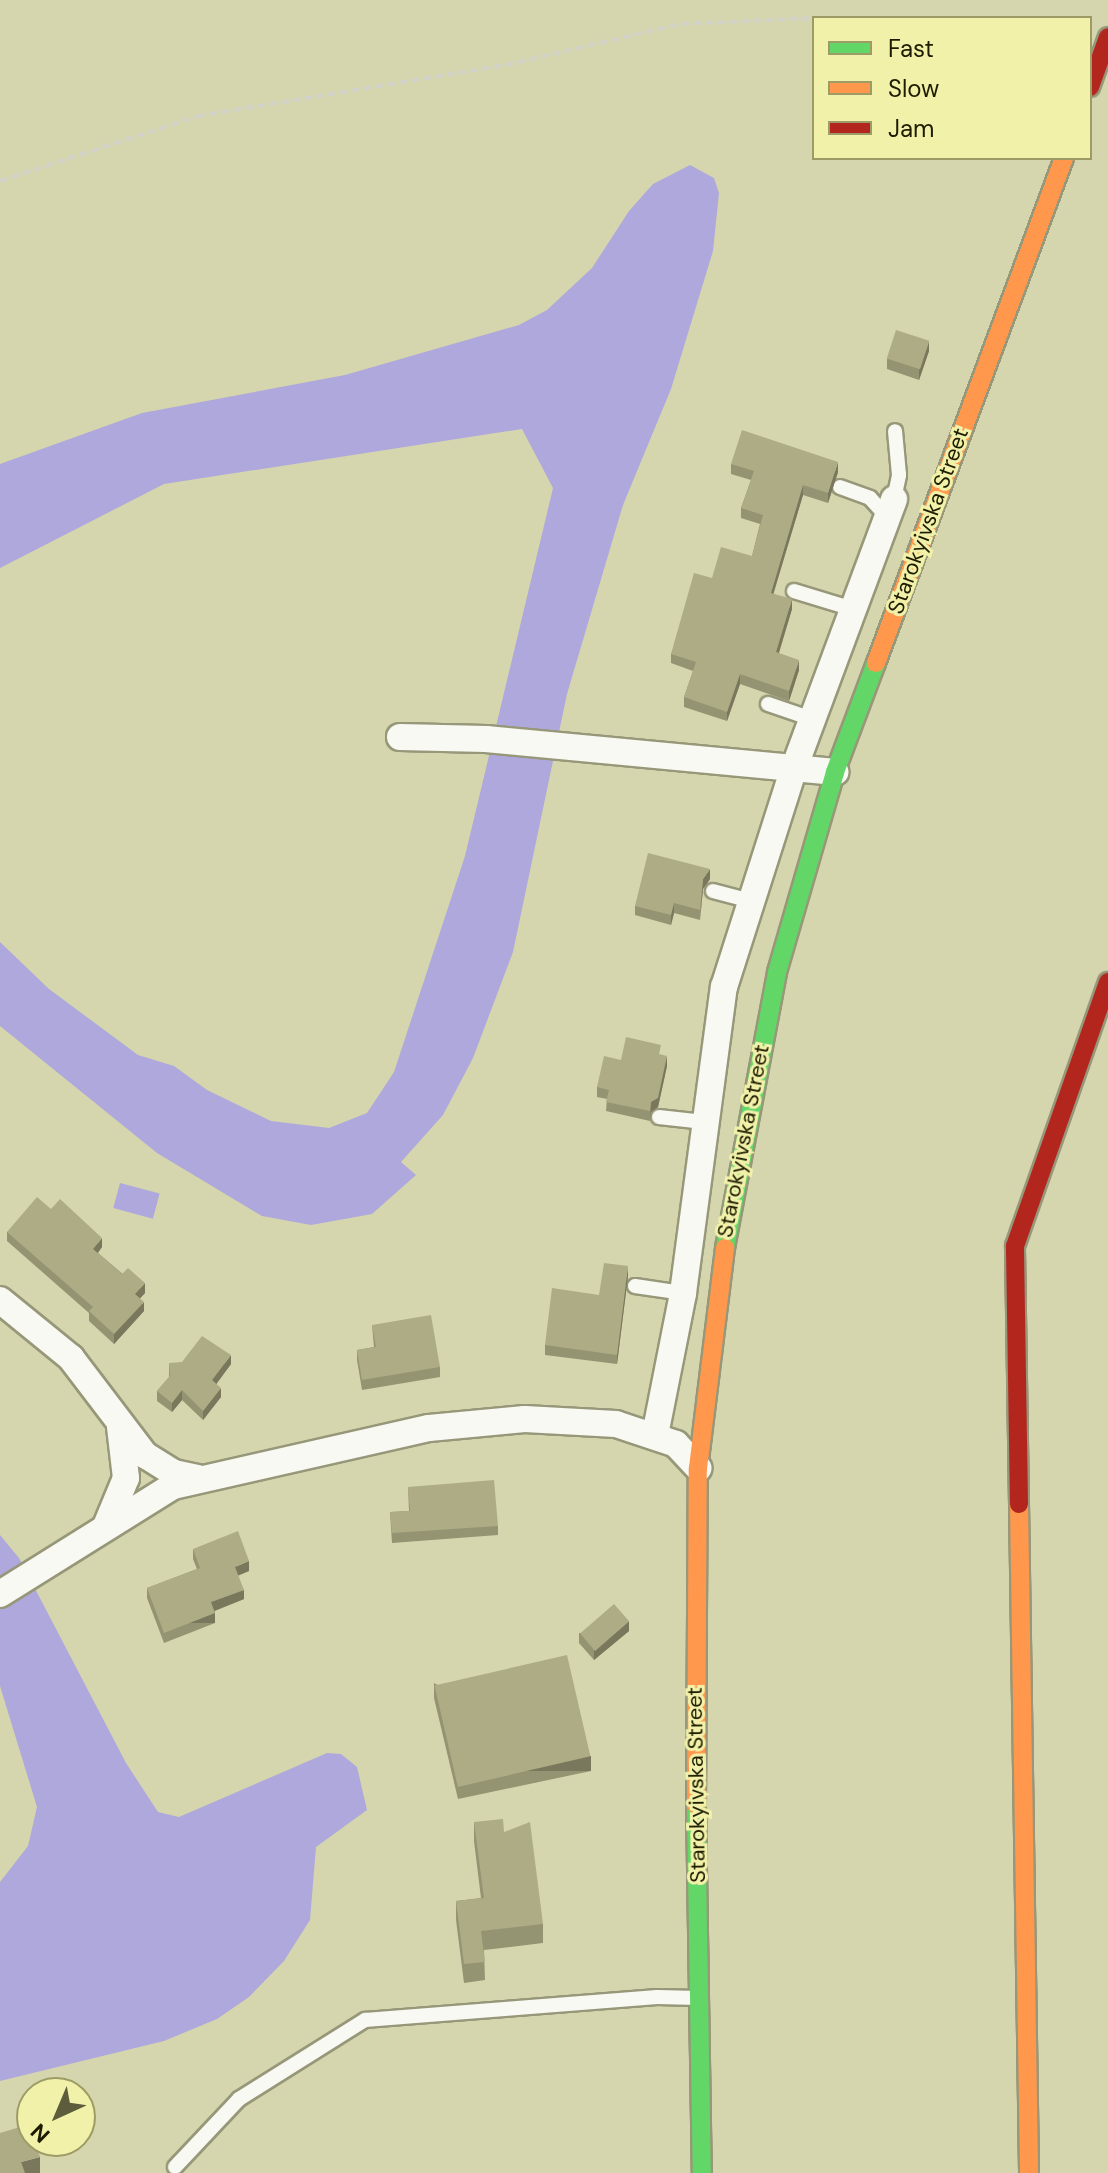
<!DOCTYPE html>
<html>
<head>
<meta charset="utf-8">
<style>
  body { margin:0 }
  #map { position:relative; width:1108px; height:2173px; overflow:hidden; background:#d5d5ae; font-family:"DM Sans",sans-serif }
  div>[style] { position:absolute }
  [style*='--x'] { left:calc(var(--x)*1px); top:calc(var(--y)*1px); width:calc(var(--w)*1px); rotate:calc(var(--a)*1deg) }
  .water>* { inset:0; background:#afa8dc; transform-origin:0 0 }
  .path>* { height:4px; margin-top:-2px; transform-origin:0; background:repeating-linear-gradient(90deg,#d2d2c6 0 8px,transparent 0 12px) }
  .roads { filter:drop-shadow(2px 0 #979779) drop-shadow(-2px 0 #979779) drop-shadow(0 2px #979779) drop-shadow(0 -2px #979779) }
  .lane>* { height:14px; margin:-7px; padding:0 7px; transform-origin:7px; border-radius:7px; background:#f9f9f3 }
  .street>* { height:26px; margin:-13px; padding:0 13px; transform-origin:13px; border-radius:13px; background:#f9f9f3 }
  .fast>* { height:18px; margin:-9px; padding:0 9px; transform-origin:9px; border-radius:9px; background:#63d668 }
  .slow>* { height:18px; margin:-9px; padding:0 9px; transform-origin:9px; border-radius:9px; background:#ff974d }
  .jam>* { height:18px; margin:-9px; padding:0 9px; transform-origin:9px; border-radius:9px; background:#b3261e }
  .wall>* { inset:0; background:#959472 }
  .shaded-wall>* { inset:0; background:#79785d; transform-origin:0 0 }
  .building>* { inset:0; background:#adac85; transform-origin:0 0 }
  span { translate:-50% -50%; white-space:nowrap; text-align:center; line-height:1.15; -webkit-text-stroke:6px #f2f1aa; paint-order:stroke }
  .street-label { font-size:22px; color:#1d1c01 }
  .legend { position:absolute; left:812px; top:16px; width:280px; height:144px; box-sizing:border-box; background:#f2f1aa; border:2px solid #9d9c66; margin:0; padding:10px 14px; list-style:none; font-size:24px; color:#1d1c01 }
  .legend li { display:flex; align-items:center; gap:16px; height:40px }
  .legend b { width:40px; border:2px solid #9d9c66 }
  .north { position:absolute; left:16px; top:2077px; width:80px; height:80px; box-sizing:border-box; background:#f2f1aa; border:2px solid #9d9c66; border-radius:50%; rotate:224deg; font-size:22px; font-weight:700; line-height:32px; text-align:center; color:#1d1c01 }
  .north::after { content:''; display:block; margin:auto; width:28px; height:36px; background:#5d5d3e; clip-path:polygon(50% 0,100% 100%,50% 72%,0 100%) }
</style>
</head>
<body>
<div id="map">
  <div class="water">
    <div style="clip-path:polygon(690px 165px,714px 178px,719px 193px,713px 251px,671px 389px,623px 505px,567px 694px,513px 952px,473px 1058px,443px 1115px,401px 1162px,416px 1175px,372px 1214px,311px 1225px,262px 1216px,157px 1153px,0 1026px,0 942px,49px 989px,138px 1055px,174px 1066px,207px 1090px,271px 1121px,329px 1128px,367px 1113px,394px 1072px,465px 856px,553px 488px,522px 429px,164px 484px,0 568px,0 464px,142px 413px,345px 375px,519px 325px,547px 310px,592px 268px,629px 211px,653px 184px)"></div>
    <div style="left:120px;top:1183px;width:41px;height:26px;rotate:15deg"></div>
    <div style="clip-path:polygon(0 1535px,19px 1558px,126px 1763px,158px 1812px,179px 1817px,327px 1753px,341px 1754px,357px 1767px,367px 1810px,316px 1847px,310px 1920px,284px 1961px,249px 1997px,217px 2019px,164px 2041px,0 2081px,0 1882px,28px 1846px,37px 1807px,0 1686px)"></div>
  </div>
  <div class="path">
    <div style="--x:820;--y:18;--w:25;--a:0"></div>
    <div style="--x:0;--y:181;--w:208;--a:-18.2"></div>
    <div style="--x:198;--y:116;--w:312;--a:-9.4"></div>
    <div style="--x:506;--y:65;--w:180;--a:-13.2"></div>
    <div style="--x:681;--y:24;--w:133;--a:-2.6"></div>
  </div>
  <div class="roads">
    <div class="lane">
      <div style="--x:840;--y:487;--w:32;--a:20"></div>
      <div style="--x:870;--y:498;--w:27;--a:48"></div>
      <div style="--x:894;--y:499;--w:25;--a:-78"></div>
      <div style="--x:899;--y:475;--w:44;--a:-95.2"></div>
      <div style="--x:794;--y:591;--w:65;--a:17"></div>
      <div style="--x:768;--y:704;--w:50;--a:18.8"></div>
      <div style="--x:713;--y:891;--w:43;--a:14.7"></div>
      <div style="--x:659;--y:1117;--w:45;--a:6.3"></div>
      <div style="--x:635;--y:1286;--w:49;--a:8.3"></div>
      <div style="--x:175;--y:2167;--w:93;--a:-46.7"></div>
      <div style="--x:239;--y:2099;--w:149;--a:-32.1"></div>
      <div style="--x:365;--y:2020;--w:293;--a:-4.5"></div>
      <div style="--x:657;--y:1997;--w:42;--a:1.4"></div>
    </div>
    <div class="street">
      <div style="--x:400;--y:737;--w:86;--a:1.3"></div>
      <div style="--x:486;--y:739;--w:351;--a:5.4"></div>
      <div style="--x:0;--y:1300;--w:92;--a:39.2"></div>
      <div style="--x:71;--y:1358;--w:122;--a:52.7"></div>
      <div style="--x:145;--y:1455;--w:34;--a:32"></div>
      <div style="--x:174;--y:1473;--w:24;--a:12"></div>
      <div style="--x:655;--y:1435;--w:145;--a:-78.8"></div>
      <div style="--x:683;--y:1293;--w:309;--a:-82.4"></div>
      <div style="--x:724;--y:987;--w:227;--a:-72.3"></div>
      <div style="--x:793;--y:771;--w:290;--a:-69.6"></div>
      <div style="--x:106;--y:1526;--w:52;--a:-67.4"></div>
      <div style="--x:126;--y:1478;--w:51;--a:-96.7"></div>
      <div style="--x:0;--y:1594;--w:204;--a:-32"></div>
      <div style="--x:173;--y:1486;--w:262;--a:-12.8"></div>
      <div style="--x:429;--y:1428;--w:96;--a:-5.4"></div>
      <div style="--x:525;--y:1419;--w:91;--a:3.1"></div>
      <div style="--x:616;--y:1424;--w:63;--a:18.4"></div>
      <div style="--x:676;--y:1444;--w:33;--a:47"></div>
    </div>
    <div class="fast">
      <div style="--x:725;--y:1248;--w:281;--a:-79.3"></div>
      <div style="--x:777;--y:972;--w:208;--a:-73.8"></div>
      <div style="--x:835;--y:772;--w:116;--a:-69.4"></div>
      <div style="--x:696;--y:1805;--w:368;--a:89.1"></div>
    </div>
    <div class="slow">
      <div style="--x:876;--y:663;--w:539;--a:-69.58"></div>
      <div style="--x:1019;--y:1504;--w:669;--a:89.14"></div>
      <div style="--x:696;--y:1805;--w:337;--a:-89.7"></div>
      <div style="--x:698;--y:1468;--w:222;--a:-83"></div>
    </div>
    <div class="jam">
      <div style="--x:1090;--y:87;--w:53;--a:-70.2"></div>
      <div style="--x:1019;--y:1504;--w:258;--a:-90.9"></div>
      <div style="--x:1015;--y:1246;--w:280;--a:-70.6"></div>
    </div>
  </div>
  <div class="wall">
    <div style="clip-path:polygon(929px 351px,919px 380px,887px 369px,887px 359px)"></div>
    <div style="clip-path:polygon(731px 464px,838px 472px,828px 503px,803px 495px,773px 593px,792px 609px,779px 653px,799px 670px,789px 701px,740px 684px,727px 721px,684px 707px,684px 697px,693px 671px,671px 663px,671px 654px,712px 578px,752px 556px,760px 524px,741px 518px,741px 508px,751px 480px,731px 474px)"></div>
    <div style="clip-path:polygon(710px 879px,703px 889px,700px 920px,674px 913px,671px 925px,635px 915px,635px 906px)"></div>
    <div style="clip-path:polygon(661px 1055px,667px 1066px,658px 1107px,651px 1112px,650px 1121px,606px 1111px,607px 1099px,597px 1097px,597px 1087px,621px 1060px)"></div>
    <div style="clip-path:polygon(51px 1209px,102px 1247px,98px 1253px,145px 1293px,140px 1298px,144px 1311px,114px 1344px,89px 1321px,89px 1313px,7px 1241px,7px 1232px)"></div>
    <div style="clip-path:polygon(628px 1276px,617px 1364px,545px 1355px,545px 1345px,599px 1295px)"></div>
    <div style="clip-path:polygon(372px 1325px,440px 1367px,440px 1377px,362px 1390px,357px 1360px,357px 1350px,374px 1347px)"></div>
    <div style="clip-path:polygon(169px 1363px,231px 1364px,216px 1384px,221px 1397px,203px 1420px,182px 1400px,172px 1412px,157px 1401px,157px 1391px,169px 1377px)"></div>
    <div style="clip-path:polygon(408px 1487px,498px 1526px,498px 1535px,392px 1543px,390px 1512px,409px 1511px)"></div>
    <div style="clip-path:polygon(193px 1549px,249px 1571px,238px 1575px,244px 1599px,215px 1611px,215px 1623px,164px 1643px,147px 1598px,147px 1588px,197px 1569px,193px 1559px)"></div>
    <div style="clip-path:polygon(629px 1631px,594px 1660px,579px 1643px,579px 1633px)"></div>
    <div style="clip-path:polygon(434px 1683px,591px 1771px,458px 1799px,434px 1698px)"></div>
    <div style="clip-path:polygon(474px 1822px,504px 1832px,543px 1924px,543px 1943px,484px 1950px,485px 1980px,464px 1983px,456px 1920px,456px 1901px,481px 1898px,474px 1841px)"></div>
  </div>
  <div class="shaded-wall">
    <div style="clip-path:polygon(929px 341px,929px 351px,919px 380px,919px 370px)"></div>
    <div style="clip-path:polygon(838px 462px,838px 472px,828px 503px,828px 493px)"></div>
    <div style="clip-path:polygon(803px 485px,803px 495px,771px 602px,771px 593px)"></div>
    <div style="clip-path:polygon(792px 599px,792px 609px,776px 662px,776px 652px)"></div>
    <div style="clip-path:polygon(799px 660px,799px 670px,789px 701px,789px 691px)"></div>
    <div style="clip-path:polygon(740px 674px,740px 684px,727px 721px,727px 712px)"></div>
    <div style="clip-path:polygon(710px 869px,710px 879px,703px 889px,700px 920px,703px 879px)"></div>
    <div style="clip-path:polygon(674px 903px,674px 913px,671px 925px,671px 915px)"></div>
    <div style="clip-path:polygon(667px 1056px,667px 1066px,658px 1107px,651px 1112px,650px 1121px,651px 1102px)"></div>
    <div style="clip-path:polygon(102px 1238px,102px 1247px,93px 1259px,93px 1249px)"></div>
    <div style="clip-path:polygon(628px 1266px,628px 1276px,617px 1364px,617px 1355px)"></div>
    <div style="clip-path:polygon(145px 1283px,145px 1293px,135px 1304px,135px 1294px)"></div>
    <div style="clip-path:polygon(144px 1302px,144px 1311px,114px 1344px,114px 1334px)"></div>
    <div style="clip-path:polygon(231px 1355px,231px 1364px,212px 1390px,212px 1380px)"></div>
    <div style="clip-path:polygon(221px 1388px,221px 1397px,203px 1420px,203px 1411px)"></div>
    <div style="clip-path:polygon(182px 1390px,182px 1400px,172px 1412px,172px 1403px)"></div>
    <div style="clip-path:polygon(249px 1561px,249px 1571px,235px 1577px,235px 1567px)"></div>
    <div style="clip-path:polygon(244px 1590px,244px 1599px,211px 1612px,211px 1602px)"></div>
    <div style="left:215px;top:1613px;width:10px;height:55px;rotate:90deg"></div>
    <div style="clip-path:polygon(629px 1621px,629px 1631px,594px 1660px,594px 1651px)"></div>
    <div style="left:591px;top:1756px;width:15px;height:136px;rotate:90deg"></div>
    <div style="clip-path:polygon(40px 2157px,40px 2173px,21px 2173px,21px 2162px)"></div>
  </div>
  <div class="building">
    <div style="left:896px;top:330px;width:35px;height:30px;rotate:18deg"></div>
    <div style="clip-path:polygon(742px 430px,838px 462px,828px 493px,803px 485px,771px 593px,792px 599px,776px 652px,799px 660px,789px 691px,740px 674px,727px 712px,684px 697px,696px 662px,671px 654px,694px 573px,712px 578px,721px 547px,752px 556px,763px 515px,741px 508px,754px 471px,731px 464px)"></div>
    <div style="clip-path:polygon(648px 853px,710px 869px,703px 879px,700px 910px,674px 903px,671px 915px,635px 906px)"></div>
    <div style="clip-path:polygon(626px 1037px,661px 1045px,659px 1054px,667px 1056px,658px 1098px,651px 1102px,650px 1111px,606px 1102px,609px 1090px,597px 1087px,604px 1056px,621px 1060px)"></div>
    <div style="clip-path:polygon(37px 1197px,51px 1209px,60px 1199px,102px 1238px,93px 1249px,122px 1274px,128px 1268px,145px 1283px,135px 1294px,144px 1302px,114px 1334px,89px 1311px,93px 1307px,7px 1232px)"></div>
    <div style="clip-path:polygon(604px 1263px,628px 1266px,617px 1355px,545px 1345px,552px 1288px,599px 1295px)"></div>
    <div style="clip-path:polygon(431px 1315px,440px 1367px,362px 1380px,357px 1350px,376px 1347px,372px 1325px)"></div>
    <div style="clip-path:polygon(202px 1336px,231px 1355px,212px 1380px,221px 1388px,203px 1411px,182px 1390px,172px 1403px,157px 1391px,170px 1376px,169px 1363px,182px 1362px)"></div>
    <div style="clip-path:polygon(494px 1480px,498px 1526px,392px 1533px,390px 1512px,410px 1511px,408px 1487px)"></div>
    <div style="clip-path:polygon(238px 1531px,249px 1561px,235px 1567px,244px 1590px,211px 1602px,215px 1613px,164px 1633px,147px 1588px,200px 1568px,193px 1549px)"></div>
    <div style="left:614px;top:1604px;width:23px;height:45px;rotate:49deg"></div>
    <div style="left:567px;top:1655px;width:104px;height:136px;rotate:77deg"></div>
    <div style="clip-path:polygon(503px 1819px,504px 1832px,530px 1822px,543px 1924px,481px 1931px,485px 1962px,464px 1964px,456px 1901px,484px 1898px,474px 1822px)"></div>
    <div style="clip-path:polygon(30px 2124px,32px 2130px,32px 2141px,35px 2141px,40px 2157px,21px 2162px,25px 2173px,0 2173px,0 2133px)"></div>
  </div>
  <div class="street-label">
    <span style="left:928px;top:521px;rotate:-70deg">Starokyivska Street</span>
    <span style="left:743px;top:1141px;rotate:-79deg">Starokyivska Street</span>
    <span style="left:696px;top:1785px;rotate:-91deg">Starokyivska Street</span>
  </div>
  <ul class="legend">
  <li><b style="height:10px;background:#63d668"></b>Fast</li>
  <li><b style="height:10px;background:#ff974d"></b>Slow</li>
  <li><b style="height:10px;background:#b3261e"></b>Jam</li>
  </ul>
  <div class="north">N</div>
</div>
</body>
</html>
